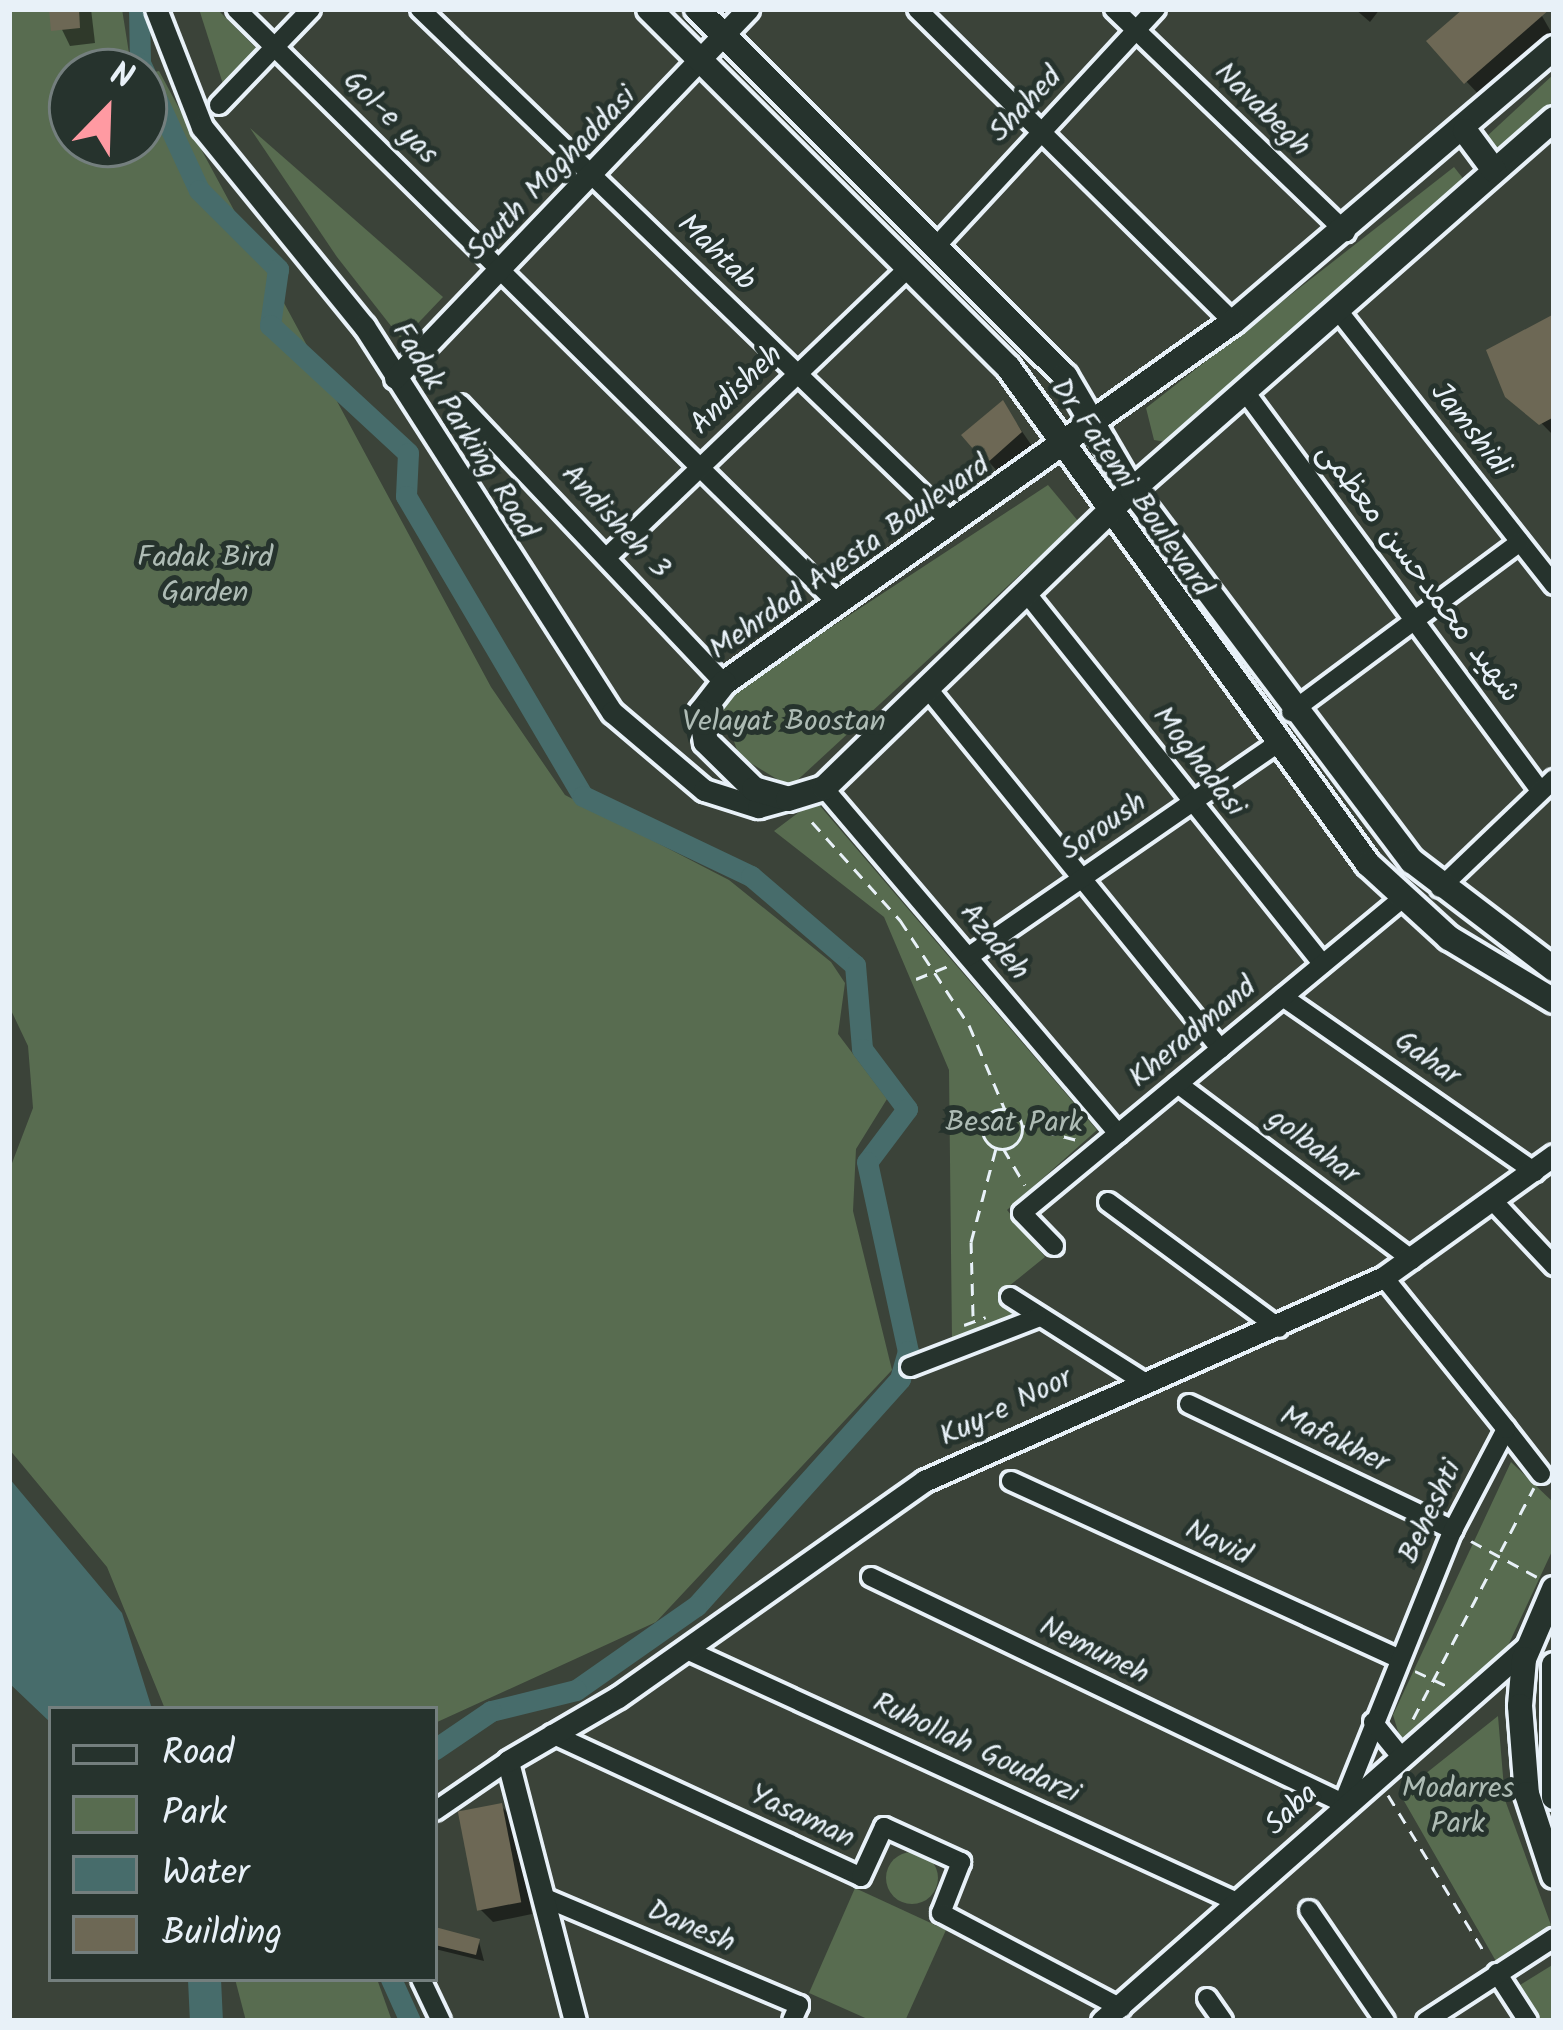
<!DOCTYPE html>
<html>
<head>
<meta charset="utf-8">
<style>
  body { margin:0 }
  #map { position:relative; width:1563px; height:2030px; overflow:hidden; background:#3b4339; font-family:Kalam,"Playpen Sans Arabic",sans-serif }
  div>[style] { position:absolute }
  [style*='--x'] { left:calc(var(--x)*1px); top:calc(var(--y)*1px); width:calc(var(--w)*1px); rotate:calc(var(--a)*1deg) }
  .green>* { inset:0; background:#586c50 }
  .round { border-radius:50% }
  .water>* { inset:0; background:#476c6b }
  .shadow>* { inset:0; background:#0007 }
  .canal>* { height:21px; margin:-10.5px; padding:0 10.5px; transform-origin:10.5px; border-radius:10.5px; background:#476c6b }
  .river>* { height:33px; margin:-16.5px; padding:0 16.5px; transform-origin:16.5px; border-radius:16.5px; background:#476c6b }
  .building>* { inset:0; background:#6d6855; transform-origin:0 0 }
  .path>* { height:3px; margin-top:-1.5px; transform-origin:0; background:repeating-linear-gradient(90deg,#e8f1f8 0 12px,transparent 0 21px) }
  .path>.ring { margin:-1.5px; padding:0; box-sizing:content-box; background:none; border:3px solid #e8f1f8; border-radius:50% }
  .roads { filter:drop-shadow(3px 0 #e8f1f8) drop-shadow(-3px 0 #e8f1f8) drop-shadow(0 3px #e8f1f8) drop-shadow(0 -3px #e8f1f8) }
  .minor>* { height:18px; margin:-9px; padding:0 9px; transform-origin:9px; border-radius:9px; background:#26332d }
  .tertiary>* { height:21px; margin:-10.5px; padding:0 10.5px; transform-origin:10.5px; border-radius:10.5px; background:#26332d }
  .secondary>* { height:24px; margin:-12px; padding:0 12px; transform-origin:12px; border-radius:12px; background:#26332d }
  span { translate:-50% -50%; white-space:nowrap; text-align:center; line-height:1.15; -webkit-text-stroke:10px #26332d; paint-order:stroke }
  .street-label { font-size:30px; color:#e8f1f8 }
  .park-label { font-size:30px; color:#aebcb5 }
  .frame { position:absolute; inset:0; border:12px solid #e8f1f8; pointer-events:none }
  .legend { position:absolute; left:48px; top:1706px; width:390px; height:276px; box-sizing:border-box; background:#26332d; border:3px solid #747f7e; margin:0; padding:15px 21px; list-style:none; font-size:36px; color:#e8f1f8 }
  .legend li { display:flex; align-items:center; gap:24px; height:60px }
  .legend b { width:60px; border:3px solid #747f7e }
  .north { position:absolute; left:48px; top:48px; width:120px; height:120px; box-sizing:border-box; background:#26332d; border:3px solid #747f7e; border-radius:50%; rotate:23deg; font-size:33px; font-weight:700; line-height:48px; text-align:center; color:#e8f1f8 }
  .north::after { content:''; display:block; margin:auto; width:42px; height:54px; background:#ff9aa2; clip-path:polygon(50% 0,100% 100%,50% 72%,0 100%) }
</style>
</head>
<body>
<div id="map">
  <div class="green">
    <div style="clip-path:polygon(9px 9px,122px 9px,132px 72px,72px 72px,72px 144px,144px 144px,144px 74px,159px 71px,491px 687px,565px 795px,729px 880px,831px 962px,845px 983px,838px 1034px,887px 1099px,856px 1149px,853px 1211px,892px 1370px,656px 1622px,435px 1723px,435px 1709px,165px 1709px,107px 1567px,9px 1449px,9px 1171px,33px 1108px,28px 1046px,9px 1006px)"></div>
    <div style="clip-path:polygon(199px 9px,217px 9px,258px 50px,223px 84px)"></div>
    <div style="clip-path:polygon(1554px 74px,1554px 103px,1500px 154px,1485px 138px)"></div>
    <div style="clip-path:polygon(250px 128px,443px 297px,402px 340px,337px 257px)"></div>
    <div style="clip-path:polygon(1454px 167px,1465px 181px,1166px 442px,1154px 440px,1146px 408px)"></div>
    <div style="clip-path:polygon(1048px 485px,1078px 521px,790px 787px,739px 756px,720px 700px)"></div>
    <div style="clip-path:polygon(815px 800px,1097px 1130px,1007px 1210px,1045px 1257px,998px 1295px,1024px 1317px,952px 1340px,949px 1070px,884px 917px,774px 831px)"></div>
    <div style="clip-path:polygon(1511px 1462px,1554px 1503px,1554px 1547px,1505px 1652px,1401px 1741px,1393px 1715px)"></div>
    <div style="clip-path:polygon(1498px 1716px,1505px 1800px,1551px 1925px,1497px 1963px,1400px 1794px)"></div>
    <div class="round" style="left:886px;top:1852px;width:52px;height:52px"></div>
    <div style="clip-path:polygon(855px 1888px,946px 1930px,905px 2021px,872px 2021px,809px 1993px)"></div>
    <div style="clip-path:polygon(1554px 1964px,1554px 2021px,1533px 2021px,1512px 1990px)"></div>
    <div style="clip-path:polygon(235px 1979px,377px 1979px,392px 2021px,246px 2021px)"></div>
  </div>
  <div class="water">
    <div style="clip-path:polygon(9px 1478px,122px 1613px,152px 1709px,51px 1709px,51px 1723px,9px 1683px)"></div>
  </div>
  <div class="shadow">
    <div style="clip-path:polygon(52px 9px,91px 9px,95px 43px,70px 46px)"></div>
    <div style="clip-path:polygon(1355px 9px,1380px 9px,1370px 22px)"></div>
    <div style="clip-path:polygon(1468px 9px,1538px 9px,1554px 37px,1483px 99px,1466px 81px)"></div>
    <div style="clip-path:polygon(1554px 316px,1554px 436px,1501px 382px)"></div>
    <div style="clip-path:polygon(1003px 404px,1032px 446px,1000px 474px,988px 461px)"></div>
    <div style="clip-path:polygon(501px 1806px,514px 1819px,532px 1914px,493px 1922px,480px 1909px)"></div>
    <div style="clip-path:polygon(435px 1930px,479px 1942px,484px 1961px,435px 1949px)"></div>
  </div>
  <div class="canal">
    <div style="--x:139;--y:9;--w:54;--a:88.9"></div>
    <div style="--x:140;--y:63;--w:140;--a:65.1"></div>
    <div style="--x:199;--y:190;--w:112;--a:45"></div>
    <div style="--x:278;--y:269;--w:57;--a:98.1"></div>
    <div style="--x:270;--y:325;--w:188;--a:42.8"></div>
    <div style="--x:408;--y:453;--w:43;--a:92.7"></div>
    <div style="--x:406;--y:496;--w:348;--a:59.5"></div>
    <div style="--x:583;--y:796;--w:186;--a:25.5"></div>
    <div style="--x:751;--y:876;--w:137;--a:40.6"></div>
    <div style="--x:855;--y:965;--w:84;--a:85.2"></div>
    <div style="--x:862;--y:1049;--w:75;--a:53.1"></div>
    <div style="--x:907;--y:1109;--w:66;--a:127"></div>
    <div style="--x:867;--y:1162;--w:193;--a:77.8"></div>
    <div style="--x:908;--y:1351;--w:29;--a:106"></div>
    <div style="--x:900;--y:1379;--w:305;--a:131.9"></div>
    <div style="--x:696;--y:1606;--w:146;--a:145"></div>
    <div style="--x:576;--y:1690;--w:88;--a:166.1"></div>
    <div style="--x:491;--y:1711;--w:68;--a:145.8"></div>
    <div style="--x:391;--y:1979;--w:46;--a:65.7"></div>
  </div>
  <div class="river">
    <div style="--x:204;--y:1979;--w:42;--a:87.3"></div>
  </div>
  <div class="building">
    <div style="clip-path:polygon(49px 9px,79px 9px,80px 28px,51px 31px)"></div>
    <div style="clip-path:polygon(1463px 9px,1550px 9px,1464px 84px,1426px 41px)"></div>
    <div style="clip-path:polygon(124px 52px,126px 72px,88px 72px,86px 57px)"></div>
    <div style="clip-path:polygon(1554px 314px,1554px 417px,1539px 425px,1505px 397px,1486px 350px)"></div>
    <div style="clip-path:polygon(1003px 400px,1022px 432px,986px 464px,961px 435px)"></div>
    <div style="left:502px;top:1803px;width:101px;height:45px;rotate:79deg"></div>
    <div style="clip-path:polygon(435px 1927px,480px 1939px,476px 1955px,435px 1945px)"></div>
  </div>
  <div class="path">
    <div style="--x:812;--y:822;--w:132;--a:48.1"></div>
    <div style="--x:900;--y:920;--w:126;--a:56.7"></div>
    <div style="--x:969;--y:1025;--w:92;--a:67"></div>
    <div style="--x:916;--y:979;--w:35;--a:-22"></div>
    <div class="ring" style="left:982px;top:1109px;width:37px;height:37px"></div>
    <div style="--x:1023;--y:1126;--w:56;--a:14.5"></div>
    <div style="--x:1003;--y:1148;--w:43;--a:59.3"></div>
    <div style="--x:973;--y:1316;--w:74;--a:-91.5"></div>
    <div style="--x:971;--y:1242;--w:97;--a:-75.1"></div>
    <div style="--x:964;--y:1325;--w:23;--a:-20"></div>
    <div style="--x:1471;--y:1541;--w:75;--a:28.6"></div>
    <div style="--x:1415;--y:1671;--w:38;--a:25"></div>
    <div style="--x:1413;--y:1719;--w:261;--a:-62.4"></div>
    <div style="--x:1388;--y:1795;--w:188;--a:58.5"></div>
  </div>
  <div class="roads">
    <div class="minor">
      <div style="--x:236;--y:9;--w:845;--a:44.66"></div>
      <div style="--x:420;--y:9;--w:738;--a:44.01"></div>
      <div style="--x:917;--y:9;--w:445;--a:44.7"></div>
      <div style="--x:1114;--y:9;--w:322;--a:43.9"></div>
      <div style="--x:219;--y:105;--w:133;--a:-46.2"></div>
      <div style="--x:940;--y:242;--w:318;--a:-47.2"></div>
      <div style="--x:1340;--y:313;--w:346;--a:51.8"></div>
      <div style="--x:1246;--y:393;--w:494;--a:53.5"></div>
      <div style="--x:460;--y:404;--w:384;--a:46.6"></div>
      <div style="--x:607;--y:557;--w:420;--a:-43.8"></div>
      <div style="--x:1028;--y:595;--w:472;--a:51.4"></div>
      <div style="--x:928;--y:689;--w:464;--a:50.9"></div>
      <div style="--x:1291;--y:712;--w:285;--a:-36.6"></div>
      <div style="--x:824;--y:788;--w:454;--a:49.6"></div>
      <div style="--x:1440;--y:888;--w:158;--a:-43.7"></div>
      <div style="--x:968;--y:957;--w:373;--a:-34.6"></div>
      <div style="--x:1283;--y:997;--w:307;--a:34.8"></div>
      <div style="--x:1178;--y:1084;--w:293;--a:36.9"></div>
      <div style="--x:1108;--y:1202;--w:212;--a:36.4"></div>
      <div style="--x:1494;--y:1202;--w:88;--a:46.8"></div>
      <div style="--x:1054;--y:1246;--w:46;--a:-134.1"></div>
      <div style="--x:1022;--y:1213;--w:493;--a:-39.6"></div>
      <div style="--x:1010;--y:1297;--w:159;--a:32.4"></div>
      <div style="--x:910;--y:1367;--w:136;--a:-21.1"></div>
      <div style="--x:1189;--y:1404;--w:293;--a:25.5"></div>
      <div style="--x:1506;--y:1429;--w:57;--a:52.1"></div>
      <div style="--x:1011;--y:1481;--w:427;--a:24.6"></div>
      <div style="--x:871;--y:1577;--w:523;--a:25.59"></div>
      <div style="--x:1343;--y:1803;--w:294;--a:-68.1"></div>
      <div style="--x:1453;--y:1530;--w:114;--a:-62.3"></div>
      <div style="--x:1506;--y:1429;--w:195;--a:-128.8"></div>
      <div style="--x:687;--y:1650;--w:607;--a:24.62"></div>
      <div style="--x:1373;--y:1722;--w:40;--a:51"></div>
      <div style="--x:552;--y:1734;--w:340;--a:24.8"></div>
      <div style="--x:861;--y:1877;--w:55;--a:-65.3"></div>
      <div style="--x:884;--y:1827;--w:85;--a:24.4"></div>
      <div style="--x:961;--y:1862;--w:55;--a:111.4"></div>
      <div style="--x:941;--y:1913;--w:204;--a:27.8"></div>
      <div style="--x:435;--y:1811;--w:88;--a:-34.4"></div>
      <div style="--x:543;--y:1897;--w:278;--a:22.9"></div>
      <div style="--x:799;--y:2005;--w:17;--a:114"></div>
      <div style="--x:1309;--y:1910;--w:135;--a:55.6"></div>
      <div style="--x:1497;--y:1973;--w:57;--a:57.1"></div>
      <div style="--x:421;--y:1979;--w:47;--a:64.5"></div>
      <div style="--x:1207;--y:1998;--w:28;--a:55"></div>
      <div style="--x:1426;--y:2021;--w:153;--a:-33"></div>
    </div>
    <div class="tertiary">
      <div style="--x:156;--y:9;--w:127;--a:68.7"></div>
      <div style="--x:202;--y:127;--w:257;--a:50.9"></div>
      <div style="--x:364;--y:326;--w:459;--a:57.3"></div>
      <div style="--x:612;--y:712;--w:121;--a:40.3"></div>
      <div style="--x:704;--y:790;--w:57;--a:17.5"></div>
      <div style="--x:758;--y:807;--w:31;--a:-15"></div>
      <div style="--x:395;--y:378;--w:511;--a:-46.27"></div>
      <div style="--x:575;--y:2021;--w:268;--a:-104.5"></div>
      <div style="--x:508;--y:1761;--w:127;--a:-30.2"></div>
      <div style="--x:618;--y:1697;--w:375;--a:-35.2"></div>
      <div style="--x:924;--y:1481;--w:503;--a:-23.92"></div>
      <div style="--x:1384;--y:1277;--w:209;--a:-35.7"></div>
      <div style="--x:1102;--y:2021;--w:568;--a:-41.36"></div>
    </div>
    <div class="secondary">
      <div style="--x:649;--y:9;--w:507;--a:44.92"></div>
      <div style="--x:1008;--y:367;--w:614;--a:54.08"></div>
      <div style="--x:1368;--y:864;--w:110;--a:42.4"></div>
      <div style="--x:1449;--y:938;--w:122;--a:31"></div>
      <div style="--x:697;--y:9;--w:520;--a:44.92"></div>
      <div style="--x:1065;--y:376;--w:132;--a:59.6"></div>
      <div style="--x:1132;--y:490;--w:465;--a:53"></div>
      <div style="--x:1412;--y:861;--w:178;--a:37.3"></div>
      <div style="--x:1554;--y:48;--w:422;--a:139.5"></div>
      <div style="--x:1233;--y:322;--w:624;--a:144.65"></div>
      <div style="--x:724;--y:683;--w:37;--a:128"></div>
      <div style="--x:701;--y:712;--w:30;--a:81"></div>
      <div style="--x:706;--y:742;--w:67;--a:44.4"></div>
      <div style="--x:754;--y:789;--w:35;--a:16"></div>
      <div style="--x:788;--y:799;--w:38;--a:-17"></div>
      <div style="--x:824;--y:788;--w:429;--a:-44.1"></div>
      <div style="--x:1132;--y:490;--w:562;--a:-41.32"></div>
      <div style="--x:1465;--y:131;--w:49;--a:53.4"></div>
      <div style="--x:1554;--y:1589;--w:76;--a:113.2"></div>
      <div style="--x:1524;--y:1659;--w:47;--a:94.9"></div>
      <div style="--x:1520;--y:1706;--w:88;--a:85.5"></div>
      <div style="--x:1527;--y:1794;--w:86;--a:71.8"></div>
      <div style="--x:1554;--y:1665;--w:132;--a:90"></div>
    </div>
  </div>
  <div class="street-label">
    <span style="left:1026px;top:105px;rotate:-47deg">Shahed</span>
    <span style="left:1262px;top:110px;rotate:44deg">Navabegh</span>
    <span style="left:390px;top:118px;rotate:44deg">Gol-e yas</span>
    <span style="left:552px;top:174px;rotate:-46deg">South Moghaddasi</span>
    <span style="left:716px;top:253px;rotate:44deg">Mahtab</span>
    <span style="left:737px;top:390px;rotate:-44deg">Andisheh</span>
    <span style="left:1470px;top:430px;rotate:52deg">Jamshidi</span>
    <span style="left:464px;top:431px;rotate:58deg">Fadak Parking Road</span>
    <span style="left:1131px;top:488px;rotate:55deg">Dr Fatemi Boulevard</span>
    <span style="left:615px;top:522px;rotate:47deg">Andisheh 3</span>
    <span style="left:850px;top:558px;rotate:-35deg">Mehrdad Avesta Boulevard</span>
    <span style="left:1418px;top:573px;rotate:53deg">شهید محمدحسن معظمی</span>
    <span style="left:1198px;top:762px;rotate:52deg">Moghadasi</span>
    <span style="left:1104px;top:827px;rotate:-35deg">Soroush</span>
    <span style="left:994px;top:942px;rotate:50deg">Azadeh</span>
    <span style="left:1193px;top:1033px;rotate:-40deg">Kheradmand</span>
    <span style="left:1427px;top:1059px;rotate:35deg">Gahar</span>
    <span style="left:1313px;top:1147px;rotate:37deg">golbahar</span>
    <span style="left:1006px;top:1408px;rotate:-26deg">Kuy-e Noor</span>
    <span style="left:1334px;top:1440px;rotate:26deg">Mafakher</span>
    <span style="left:1431px;top:1512px;rotate:-65deg">Beheshti</span>
    <span style="left:1218px;top:1543px;rotate:25deg">Navid</span>
    <span style="left:1094px;top:1651px;rotate:26deg">Nemuneh</span>
    <span style="left:976px;top:1749px;rotate:25deg">Ruhollah Goudarzi</span>
    <span style="left:1292px;top:1810px;rotate:-44deg">Saba</span>
    <span style="left:802px;top:1817px;rotate:25deg">Yasaman</span>
    <span style="left:691px;top:1927px;rotate:23deg">Danesh</span>
  </div>
  <div class="park-label">
    <span style="left:205px;top:575px">Fadak Bird<br>Garden</span>
    <span style="left:784px;top:722px">Velayat Boostan</span>
    <span style="left:1014px;top:1123px">Besat Park</span>
    <span style="left:1458px;top:1806px">Modarres<br>Park</span>
  </div>
  <div class="frame"></div>
  <ul class="legend">
  <li><b style="height:15px;background:#26332d"></b>Road</li>
  <li><b style="height:33px;background:#586c50"></b>Park</li>
  <li><b style="height:33px;background:#476c6b"></b>Water</li>
  <li><b style="height:33px;background:#6d6855"></b>Building</li>
  </ul>
  <div class="north">N</div>
</div>
</body>
</html>
